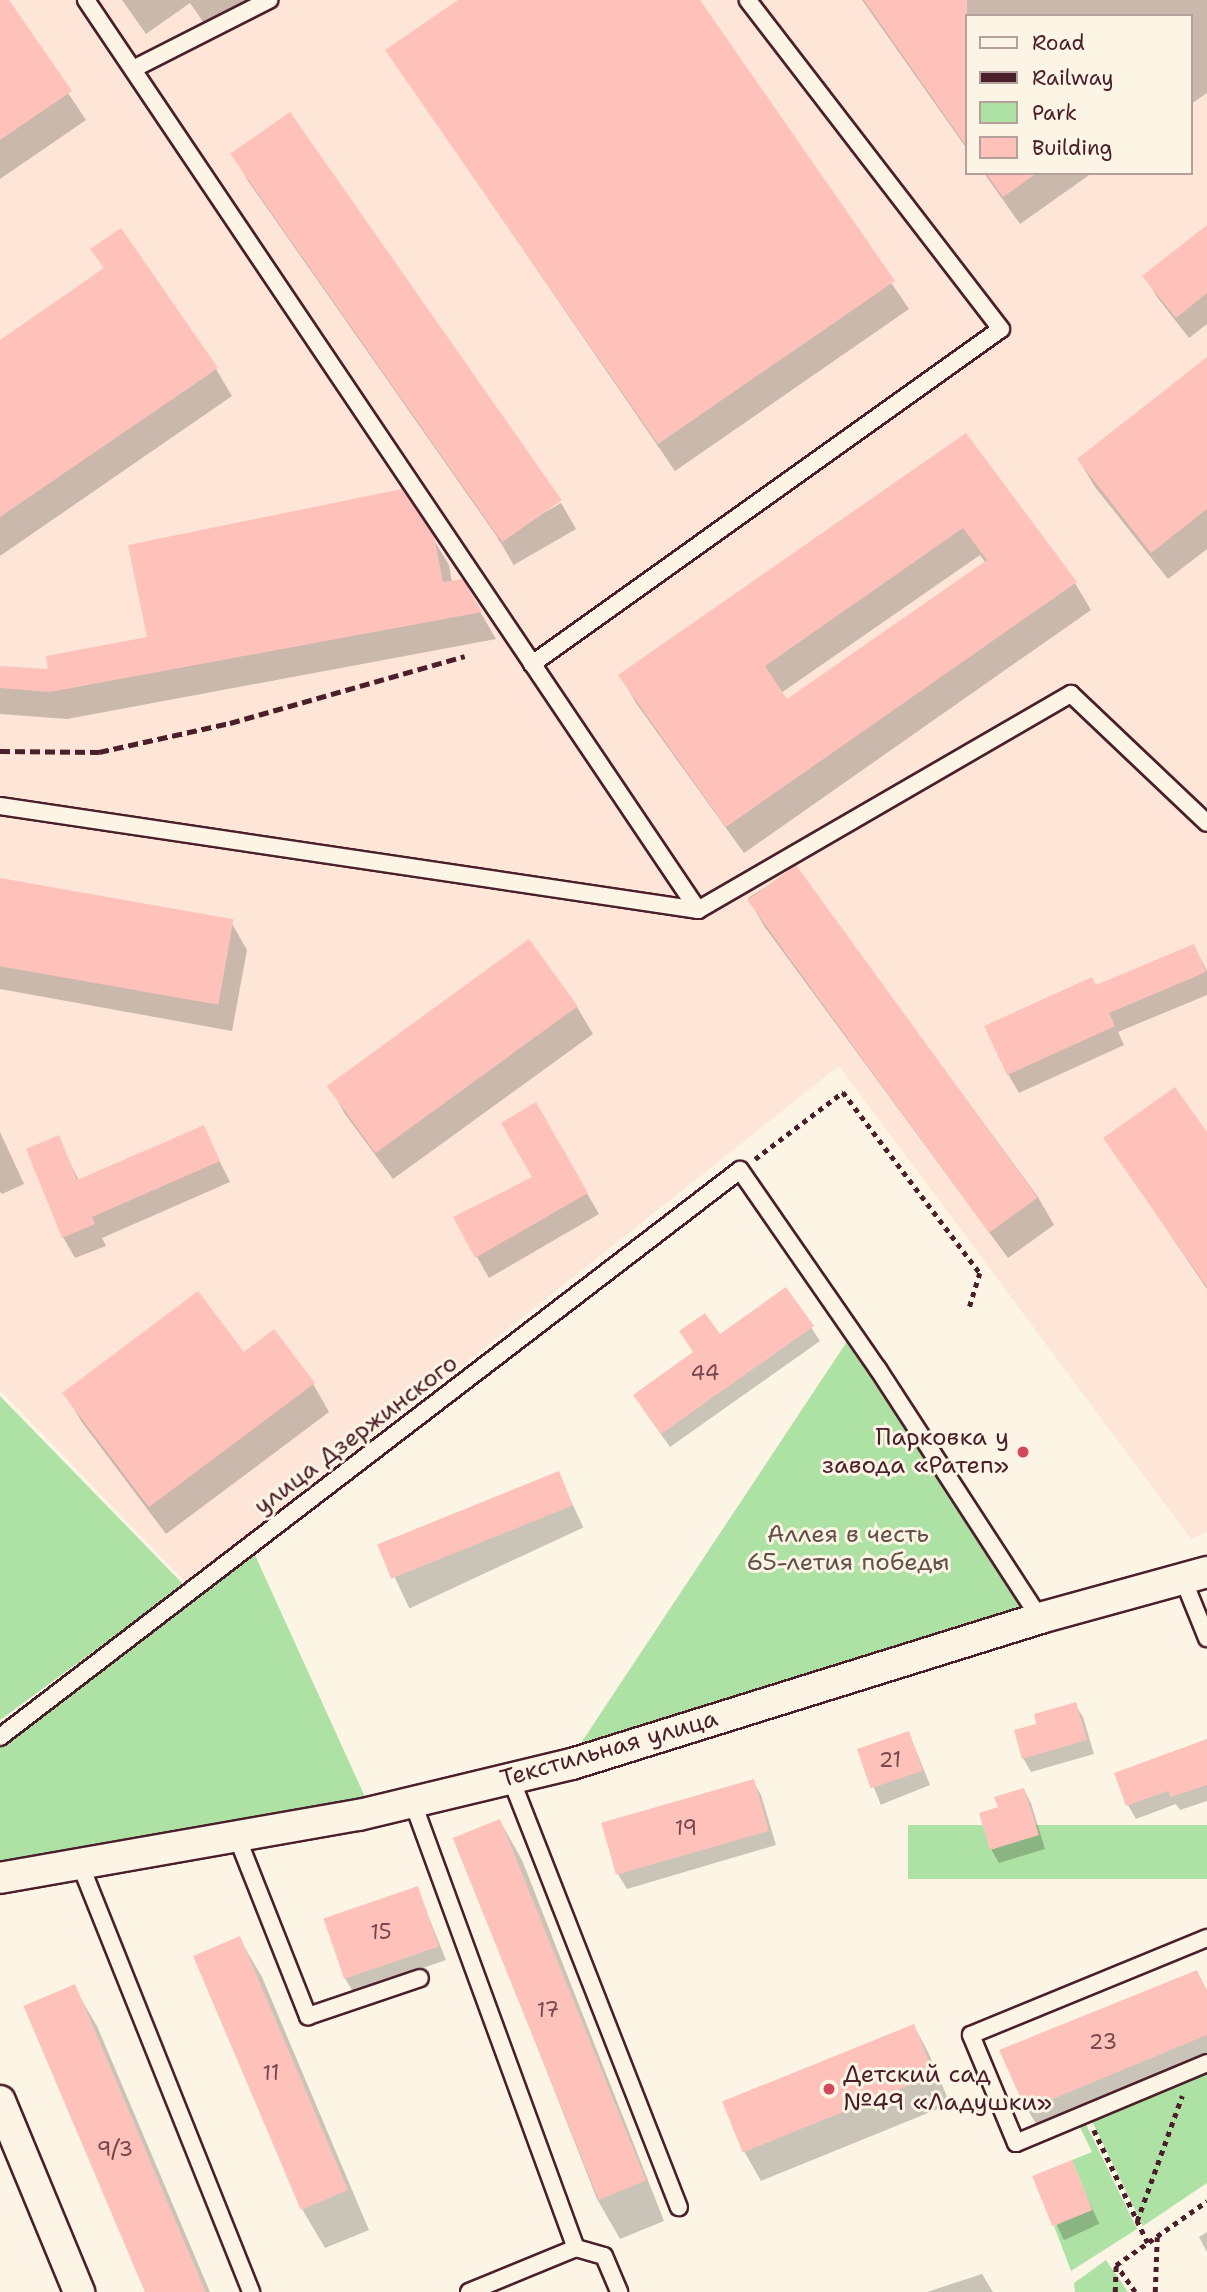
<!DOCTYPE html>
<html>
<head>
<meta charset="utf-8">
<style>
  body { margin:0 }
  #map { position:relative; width:1207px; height:2292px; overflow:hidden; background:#fcf5e5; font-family:"Shantell Sans",sans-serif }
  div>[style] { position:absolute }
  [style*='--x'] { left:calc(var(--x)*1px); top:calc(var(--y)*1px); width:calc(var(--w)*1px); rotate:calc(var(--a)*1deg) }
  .built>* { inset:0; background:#fde6d8 }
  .green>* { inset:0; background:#aee2a4; transform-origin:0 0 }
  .shadow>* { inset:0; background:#0003; transform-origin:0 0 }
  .building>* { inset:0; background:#fec2ba; transform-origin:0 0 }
  .path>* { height:4.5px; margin-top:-2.25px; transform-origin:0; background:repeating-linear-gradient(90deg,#4a1f2b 0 5px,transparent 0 10px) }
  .roads { filter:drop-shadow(2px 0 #4a1f2b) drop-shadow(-2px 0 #4a1f2b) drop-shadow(0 2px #4a1f2b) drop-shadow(0 -2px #4a1f2b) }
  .lane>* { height:16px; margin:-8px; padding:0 8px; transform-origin:8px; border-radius:8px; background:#fcf5e5 }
  .street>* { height:30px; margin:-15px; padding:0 15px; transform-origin:15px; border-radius:15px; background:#fcf5e5 }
  .rail>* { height:5px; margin-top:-2.5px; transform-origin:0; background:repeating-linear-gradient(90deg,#4a1f2b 0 10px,transparent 0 15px) }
  .dots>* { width:19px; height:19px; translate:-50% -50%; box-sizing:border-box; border:4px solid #fcf5e5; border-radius:50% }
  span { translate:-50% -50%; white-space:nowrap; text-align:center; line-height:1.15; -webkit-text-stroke:6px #fcf5e5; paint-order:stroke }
  .number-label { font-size:21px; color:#77484f }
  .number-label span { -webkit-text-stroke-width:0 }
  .street-label { font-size:24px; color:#4a1f2b }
  .poi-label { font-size:24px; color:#4a1f2b }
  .right { translate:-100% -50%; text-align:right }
  .left { translate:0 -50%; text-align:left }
  .park-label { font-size:24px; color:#635049 }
  .legend { position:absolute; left:965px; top:14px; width:228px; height:161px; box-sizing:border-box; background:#fcf5e5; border:2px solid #b59f9b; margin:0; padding:9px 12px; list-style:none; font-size:21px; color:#4a1f2b }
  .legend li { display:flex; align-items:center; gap:14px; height:35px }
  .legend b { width:35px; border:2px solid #b59f9b }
</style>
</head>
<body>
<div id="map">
  <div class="built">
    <div style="clip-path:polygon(evenodd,0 0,1207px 0,1207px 1532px,1191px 1539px,839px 1066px,187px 1584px,0 1390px,0 0,967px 16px,1191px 16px,1191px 173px,967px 173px,967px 16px)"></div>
  </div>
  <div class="green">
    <div style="clip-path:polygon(848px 1340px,1028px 1615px,575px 1752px)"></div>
    <div style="clip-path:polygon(0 1396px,184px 1585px,0 1720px)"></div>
    <div style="clip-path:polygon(255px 1555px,371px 1810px,0 1873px,0 1747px)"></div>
    <div style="left:1207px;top:1825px;width:54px;height:299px;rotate:90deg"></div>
    <div style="clip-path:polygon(1207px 2067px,1207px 2183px,1143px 2226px,1089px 2115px)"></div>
    <div style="clip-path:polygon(1083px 2118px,1137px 2229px,1071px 2271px,1054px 2226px,1092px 2210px,1072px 2160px,1092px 2152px,1077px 2121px)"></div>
    <div style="clip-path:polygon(1106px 2260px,1128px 2292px,1075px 2292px,1074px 2283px)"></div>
  </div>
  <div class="shadow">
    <div style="clip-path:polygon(0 0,6px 0,86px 120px,0 179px)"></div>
    <div style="clip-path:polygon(122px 0,257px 0,211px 33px,190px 3px,146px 34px)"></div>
    <div style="clip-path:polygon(461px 0,698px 0,909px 309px,675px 471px,387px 51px)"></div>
    <div style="clip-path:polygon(862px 0,1207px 0,1207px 93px,1191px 104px,1191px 16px,967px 16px,967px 149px)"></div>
    <div style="clip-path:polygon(233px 154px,560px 500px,500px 541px,248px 181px)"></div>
    <div style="clip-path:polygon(984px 173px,1092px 173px,1020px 224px)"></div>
    <div style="clip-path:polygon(1207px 227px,1207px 324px,1189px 338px,1157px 297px,1145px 276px)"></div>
    <div style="clip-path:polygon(93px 249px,216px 369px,232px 396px,0 556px,0 342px,105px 270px)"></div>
    <div style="clip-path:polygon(1207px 359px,1207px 549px,1168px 579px,1095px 487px,1079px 460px)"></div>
    <div style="clip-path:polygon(evenodd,915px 469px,1075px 583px,1091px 610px,744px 853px,636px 703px,620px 675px,915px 469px,980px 555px,986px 563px,787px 701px,781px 693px,980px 555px)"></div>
    <div style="left:561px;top:503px;width:30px;height:72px;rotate:60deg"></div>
    <div style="clip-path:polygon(432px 537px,449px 565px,452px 582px,462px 581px,496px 639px,67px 719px,0 714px,0 667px,50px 671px)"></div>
    <div style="clip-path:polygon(796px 868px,1038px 1197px,1054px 1225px,1008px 1258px,764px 926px,748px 898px)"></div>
    <div style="clip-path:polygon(0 880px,231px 922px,247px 950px,232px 1031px,0 989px)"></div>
    <div style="clip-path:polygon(529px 942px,577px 1007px,593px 1034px,393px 1179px,345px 1114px,330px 1087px)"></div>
    <div style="clip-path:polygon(1194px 946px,1207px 971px,1207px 995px,1118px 1032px,1124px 1045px,1019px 1093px,1008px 1074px,1096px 987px)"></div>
    <div style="clip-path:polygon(535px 1104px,599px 1214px,489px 1278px,455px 1218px,534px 1177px)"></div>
    <div style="clip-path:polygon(203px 1128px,230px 1182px,102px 1238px,106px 1246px,75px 1258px,63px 1237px,58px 1138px,79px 1181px)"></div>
    <div style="clip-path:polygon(0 1132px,24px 1184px,2px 1194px,0 1192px)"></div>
    <div style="clip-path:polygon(1207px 1135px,1207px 1289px,1105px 1138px)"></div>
    <div style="clip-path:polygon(786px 1289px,820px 1341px,670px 1447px,643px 1409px,719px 1336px)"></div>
    <div style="clip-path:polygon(313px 1384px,329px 1412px,166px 1534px,81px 1421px,65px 1393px)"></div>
    <div style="left:558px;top:1473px;width:60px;height:192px;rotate:65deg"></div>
    <div style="clip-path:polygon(1075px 1704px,1083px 1717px,1094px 1754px,1031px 1772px,1023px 1758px,1038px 1725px)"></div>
    <div style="left:909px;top:1733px;width:56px;height:53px;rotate:68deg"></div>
    <div style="clip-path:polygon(1207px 1744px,1207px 1801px,1180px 1810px,1176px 1804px,1136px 1819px,1128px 1805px)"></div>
    <div style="clip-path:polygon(753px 1781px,761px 1795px,776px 1845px,627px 1889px,619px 1876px,604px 1826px)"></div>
    <div style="clip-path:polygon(1024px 1790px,1031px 1803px,1045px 1849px,999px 1863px,991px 1849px,1000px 1809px)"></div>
    <div style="clip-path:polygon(500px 1821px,522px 1860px,664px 2221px,620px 2239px,597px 2199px,455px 1838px)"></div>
    <div style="clip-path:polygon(417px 1888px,446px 1960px,353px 1992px,345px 1978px)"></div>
    <div style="clip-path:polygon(239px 1938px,262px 1977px,369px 2230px,325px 2248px,302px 2209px)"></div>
    <div style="clip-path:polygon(1197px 1972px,1207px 1991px,1207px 2061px,1040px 2130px,1027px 2109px)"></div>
    <div style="clip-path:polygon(74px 1987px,97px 2026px,210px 2292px,148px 2292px)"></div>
    <div style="clip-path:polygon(914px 2026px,929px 2054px,950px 2104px,761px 2181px,745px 2153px,724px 2103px)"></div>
    <div style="left:1071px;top:2163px;width:67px;height:39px;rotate:65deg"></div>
    <div style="clip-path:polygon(1207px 2232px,1207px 2252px,1199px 2237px)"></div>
    <div style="clip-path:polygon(982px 2274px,993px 2292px,927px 2292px)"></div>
  </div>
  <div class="building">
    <div style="clip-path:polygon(0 0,9px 0,72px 91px,0 140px)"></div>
    <div style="clip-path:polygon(458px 0,700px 0,895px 281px,658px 444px,385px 50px)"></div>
    <div style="clip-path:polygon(864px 0,967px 0,967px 147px)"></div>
    <div style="left:290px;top:112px;width:474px;height:73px;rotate:55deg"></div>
    <div style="clip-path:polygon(986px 173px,1037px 173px,1003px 197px)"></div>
    <div style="clip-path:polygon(1207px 225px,1207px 293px,1176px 318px,1142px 276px)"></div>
    <div style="clip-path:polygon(121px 228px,218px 368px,0 517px,0 340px,104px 268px,90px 249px)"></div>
    <div style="clip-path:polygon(1207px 357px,1207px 509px,1151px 553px,1077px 459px)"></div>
    <div style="clip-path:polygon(evenodd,966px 433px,1077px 582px,726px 827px,618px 675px,966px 433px,963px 528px,987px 560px,787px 699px,765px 666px,963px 528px)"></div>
    <div style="clip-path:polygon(402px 489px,434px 536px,443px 582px,463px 579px,482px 612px,50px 692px,0 688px,0 666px,48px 669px,46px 656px,147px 637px,128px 545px)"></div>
    <div style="left:796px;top:865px;width:411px;height:60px;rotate:54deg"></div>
    <div style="left:0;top:878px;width:237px;height:87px;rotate:10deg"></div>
    <div style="left:529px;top:939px;width:83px;height:250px;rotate:54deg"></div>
    <div style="clip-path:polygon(1194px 944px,1206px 972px,1109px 1013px,1115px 1026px,1007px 1075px,984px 1026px,1092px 977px,1096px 985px)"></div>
    <div style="clip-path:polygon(1175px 1087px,1207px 1132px,1207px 1287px,1103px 1138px)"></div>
    <div style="clip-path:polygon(536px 1102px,588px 1193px,475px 1258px,453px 1217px,532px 1177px,501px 1123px)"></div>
    <div style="clip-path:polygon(204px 1125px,220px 1161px,92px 1217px,95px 1224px,62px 1238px,26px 1149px,59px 1135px,77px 1180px)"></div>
    <div style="clip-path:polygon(786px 1287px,814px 1326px,661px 1434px,633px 1395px,693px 1352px,679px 1331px,705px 1313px,720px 1334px)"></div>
    <div style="clip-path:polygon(198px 1291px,244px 1352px,274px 1329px,315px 1383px,149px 1507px,62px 1393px)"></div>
    <div style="left:559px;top:1471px;width:37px;height:196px;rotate:68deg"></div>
    <div style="clip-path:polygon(1076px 1702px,1087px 1740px,1022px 1759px,1014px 1730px,1036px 1724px,1034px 1714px)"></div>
    <div style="left:909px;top:1731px;width:42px;height:55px;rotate:71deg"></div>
    <div style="clip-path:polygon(1207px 1739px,1207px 1785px,1171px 1797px,1168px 1791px,1126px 1806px,1114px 1773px)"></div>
    <div style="left:754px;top:1779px;width:54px;height:159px;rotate:74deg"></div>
    <div style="clip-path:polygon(1024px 1788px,1039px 1835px,990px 1850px,979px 1813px,998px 1807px,994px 1797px)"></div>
    <div style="left:500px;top:1819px;width:390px;height:51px;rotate:68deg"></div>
    <div style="left:418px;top:1886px;width:64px;height:100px;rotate:71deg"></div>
    <div style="left:240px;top:1936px;width:276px;height:51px;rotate:67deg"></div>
    <div style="clip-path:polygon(1197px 1970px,1207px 1991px,1207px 2035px,1026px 2110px,999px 2050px)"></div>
    <div style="left:75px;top:1984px;width:335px;height:56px;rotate:67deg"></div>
    <div style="left:914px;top:2024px;width:55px;height:207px;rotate:68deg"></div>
    <div style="left:1072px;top:2160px;width:54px;height:43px;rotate:68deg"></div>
  </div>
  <div class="path">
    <div style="--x:755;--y:1159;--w:111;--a:-37.3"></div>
    <div style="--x:843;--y:1092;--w:227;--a:52.9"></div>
    <div style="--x:980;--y:1273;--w:39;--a:107"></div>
    <div style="--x:1094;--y:2130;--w:125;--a:64.5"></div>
    <div style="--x:1137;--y:2221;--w:133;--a:-70.2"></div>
    <div style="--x:1115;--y:2292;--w:27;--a:-88"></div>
    <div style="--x:1135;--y:2292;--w:33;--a:-125"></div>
    <div style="--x:1116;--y:2265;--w:111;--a:-35.1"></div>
    <div style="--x:1155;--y:2292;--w:55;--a:-87.9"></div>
  </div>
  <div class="roads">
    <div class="lane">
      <div style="--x:133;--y:69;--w:153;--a:-26.9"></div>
      <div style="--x:532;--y:664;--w:576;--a:-35.54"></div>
      <div style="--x:1001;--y:329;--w:415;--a:-127.6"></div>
      <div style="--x:0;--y:806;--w:706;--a:8.47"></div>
      <div style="--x:698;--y:910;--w:1097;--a:-123.92"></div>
      <div style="--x:698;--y:910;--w:431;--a:-30.1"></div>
      <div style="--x:1071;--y:694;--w:187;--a:43.5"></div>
      <div style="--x:1183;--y:1579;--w:64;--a:67.9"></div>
      <div style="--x:0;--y:1737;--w:932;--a:-37.46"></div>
      <div style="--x:740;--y:1170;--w:242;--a:55.3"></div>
      <div style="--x:878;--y:1369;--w:297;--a:57"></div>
      <div style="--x:511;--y:1779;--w:460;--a:68.6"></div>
      <div style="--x:413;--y:1803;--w:474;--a:69.9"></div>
      <div style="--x:237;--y:1837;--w:193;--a:68.4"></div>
      <div style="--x:308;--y:2016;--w:118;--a:-18.7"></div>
      <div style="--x:80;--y:1864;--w:461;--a:68.2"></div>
      <div style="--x:1207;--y:1938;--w:255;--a:157.7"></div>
      <div style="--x:971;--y:2035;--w:117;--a:67.4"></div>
      <div style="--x:1016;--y:2143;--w:207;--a:-22.7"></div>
      <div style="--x:469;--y:2292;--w:116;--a:-22.4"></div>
      <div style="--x:576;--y:2248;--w:29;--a:16"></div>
      <div style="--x:604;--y:2256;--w:39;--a:67"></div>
    </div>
    <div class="street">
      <div style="--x:0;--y:1878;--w:364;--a:-10"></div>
      <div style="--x:359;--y:1815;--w:219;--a:-13.5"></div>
      <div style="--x:572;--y:1764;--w:490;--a:-17.3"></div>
      <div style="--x:1040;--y:1618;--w:173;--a:-15.4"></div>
      <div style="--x:0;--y:2101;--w:207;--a:67.5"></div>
    </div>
  </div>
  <div class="rail">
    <div style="--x:0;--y:751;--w:99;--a:0.6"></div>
    <div style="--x:99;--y:752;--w:134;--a:-12.5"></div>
    <div style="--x:230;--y:723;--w:244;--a:-15.9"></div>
  </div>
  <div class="dots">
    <div style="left:1023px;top:1452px;background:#d1495b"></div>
    <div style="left:829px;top:2089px;background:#d1495b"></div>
  </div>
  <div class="number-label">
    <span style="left:705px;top:1373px">44</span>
    <span style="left:890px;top:1760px">21</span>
    <span style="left:686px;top:1828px">19</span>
    <span style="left:381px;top:1932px">15</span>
    <span style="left:548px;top:2010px">17</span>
    <span style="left:1103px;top:2042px">23</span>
    <span style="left:271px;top:2073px">11</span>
    <span style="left:115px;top:2149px">9/3</span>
  </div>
  <div class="street-label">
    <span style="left:356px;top:1435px;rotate:-37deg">улица Дзержинского</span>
    <span style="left:609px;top:1749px;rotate:-16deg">Текстильная улица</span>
  </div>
  <div class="poi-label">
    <span class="right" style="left:1009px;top:1452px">Парковка у<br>завода «Ратеп»</span>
    <span class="left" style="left:843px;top:2089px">Детский сад<br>№49 «Ладушки»</span>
  </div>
  <div class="park-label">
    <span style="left:848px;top:1549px">Аллея в честь<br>65-летия победы</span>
  </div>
  <ul class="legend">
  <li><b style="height:9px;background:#fcf5e5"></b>Road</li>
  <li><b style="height:9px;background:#4a1f2b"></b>Railway</li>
  <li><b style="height:19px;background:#aee2a4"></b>Park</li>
  <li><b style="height:19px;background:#fec2ba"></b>Building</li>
  </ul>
</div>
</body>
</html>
